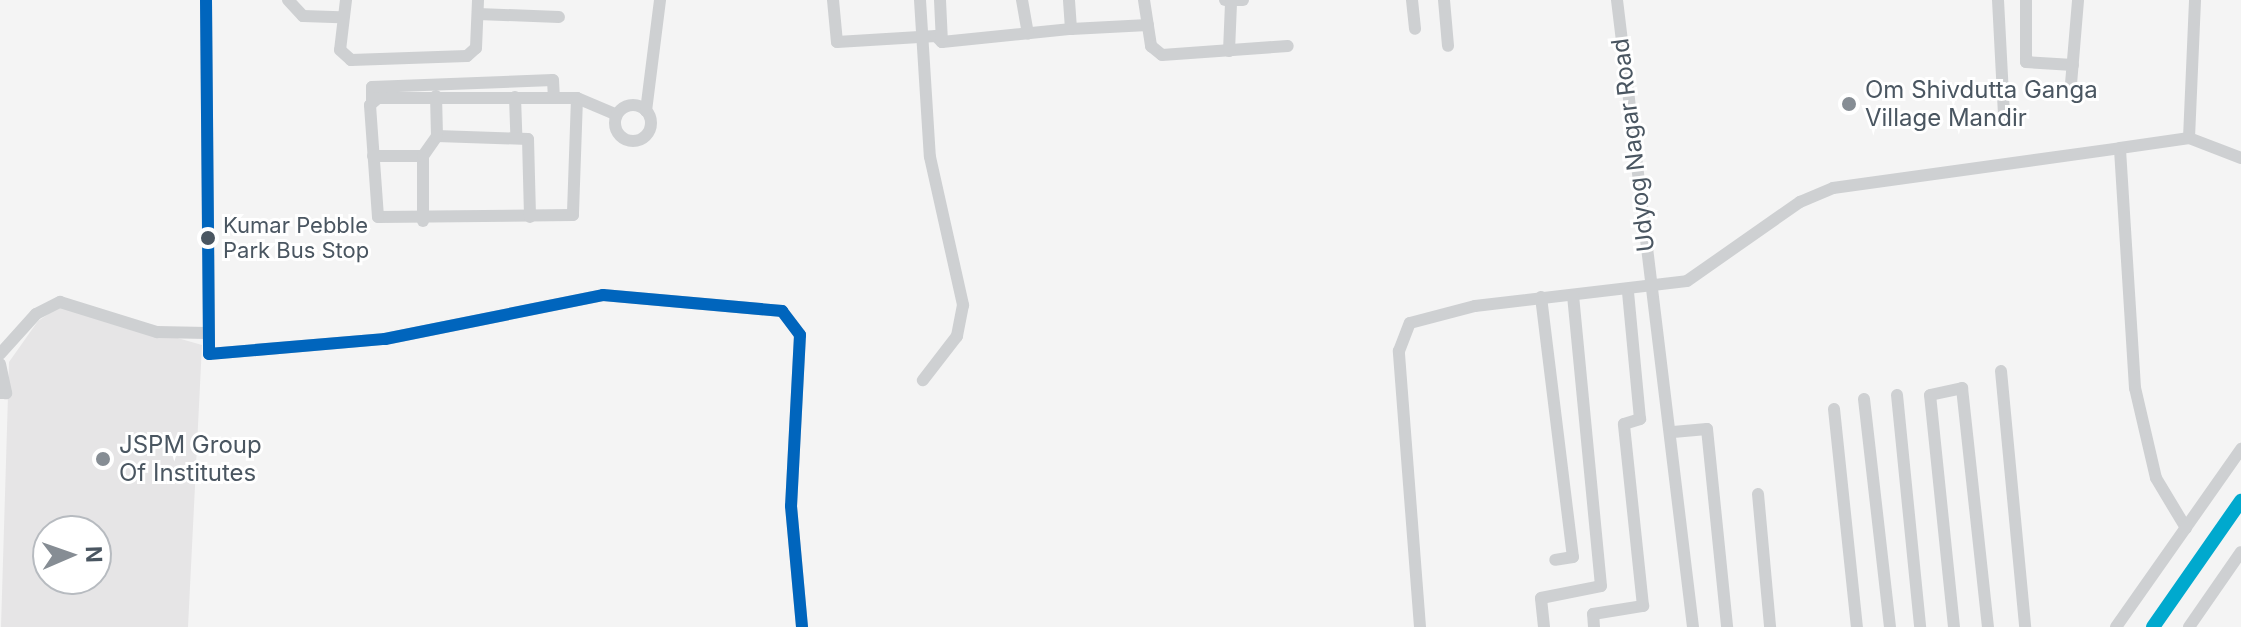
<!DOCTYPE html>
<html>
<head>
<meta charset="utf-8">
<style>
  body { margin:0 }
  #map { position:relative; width:2241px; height:627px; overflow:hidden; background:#f4f4f4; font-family:Inter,sans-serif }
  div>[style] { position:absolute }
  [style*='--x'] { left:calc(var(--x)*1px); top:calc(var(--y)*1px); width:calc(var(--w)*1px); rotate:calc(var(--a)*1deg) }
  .education>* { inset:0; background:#e6e5e6 }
  .minor>* { height:12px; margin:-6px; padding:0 6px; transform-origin:6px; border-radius:6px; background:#ced0d2 }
  .minor>.ring { margin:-6px; padding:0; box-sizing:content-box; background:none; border:12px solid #ced0d2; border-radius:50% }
  .rail>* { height:3px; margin:-1.5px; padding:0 1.5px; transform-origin:1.5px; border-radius:1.5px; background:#c9cacc }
  .bus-1>* { height:12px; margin:-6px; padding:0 6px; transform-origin:6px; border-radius:6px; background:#0065bd }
  .rail-1>* { height:14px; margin:-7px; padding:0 7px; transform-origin:7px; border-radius:7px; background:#00a9ce }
  .dots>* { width:22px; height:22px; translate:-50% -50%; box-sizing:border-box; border:4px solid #fff; border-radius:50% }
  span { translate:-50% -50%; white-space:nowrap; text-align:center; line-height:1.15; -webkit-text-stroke:6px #fff; paint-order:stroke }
  .bus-label { font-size:22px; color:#4a5661 }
  .left { translate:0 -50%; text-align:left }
  .poi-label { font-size:24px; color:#4a5661 }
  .street-label { font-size:24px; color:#4a5661 }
  .north { position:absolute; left:32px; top:515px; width:80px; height:80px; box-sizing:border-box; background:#fff; border:2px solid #b7bbc0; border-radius:50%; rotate:88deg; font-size:22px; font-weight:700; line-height:32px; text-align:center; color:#4a5661 }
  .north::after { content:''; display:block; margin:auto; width:28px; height:36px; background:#868d94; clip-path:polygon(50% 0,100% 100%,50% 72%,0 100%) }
</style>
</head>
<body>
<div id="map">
  <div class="education">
    <div style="clip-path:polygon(evenodd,62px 305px,202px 345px,188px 627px,1px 627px,9px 362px,38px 321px,62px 305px,48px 531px,96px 531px,96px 579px,48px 579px,48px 531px)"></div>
  </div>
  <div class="minor">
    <div style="--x:206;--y:0;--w:354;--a:89.5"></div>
    <div style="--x:209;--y:354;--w:177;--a:-4.9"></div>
    <div style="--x:385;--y:339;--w:222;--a:-11.4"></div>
    <div style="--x:603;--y:295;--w:180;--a:5.1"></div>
    <div style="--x:782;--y:311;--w:30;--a:53"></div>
    <div style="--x:800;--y:335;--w:171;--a:93"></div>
    <div style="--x:791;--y:506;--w:121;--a:84.8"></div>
    <div style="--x:288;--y:0;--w:22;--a:47"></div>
    <div style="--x:303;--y:16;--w:37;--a:2"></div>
    <div style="--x:346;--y:0;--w:50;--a:96.8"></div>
    <div style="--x:340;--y:50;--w:15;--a:42"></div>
    <div style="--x:351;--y:60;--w:116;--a:-2"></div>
    <div style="--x:467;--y:56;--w:12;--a:-42"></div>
    <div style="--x:476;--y:48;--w:48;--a:-87.6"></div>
    <div style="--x:833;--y:0;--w:42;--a:84.6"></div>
    <div style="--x:837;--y:42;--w:99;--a:-3.5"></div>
    <div style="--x:936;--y:36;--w:8;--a:45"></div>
    <div style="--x:942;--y:42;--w:130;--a:-5.8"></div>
    <div style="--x:1071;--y:29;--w:29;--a:-94"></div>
    <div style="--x:920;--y:0;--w:157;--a:86.4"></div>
    <div style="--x:930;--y:157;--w:152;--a:77.4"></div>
    <div style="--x:963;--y:305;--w:32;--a:101"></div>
    <div style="--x:957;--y:336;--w:56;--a:127.7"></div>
    <div style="--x:940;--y:0;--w:42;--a:87.3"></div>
    <div style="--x:1022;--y:0;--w:34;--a:80"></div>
    <div style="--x:1144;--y:0;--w:47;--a:81.3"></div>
    <div style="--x:1151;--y:46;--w:14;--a:39"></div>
    <div style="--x:1162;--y:55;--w:126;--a:-4.1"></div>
    <div style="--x:1225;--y:0;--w:18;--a:0"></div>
    <div style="--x:1412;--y:0;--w:29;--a:84"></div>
    <div style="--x:1444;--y:0;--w:46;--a:85"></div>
    <div style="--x:1617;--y:0;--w:632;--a:83.09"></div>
    <div style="--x:1998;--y:0;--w:116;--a:87"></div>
    <div style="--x:2026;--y:0;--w:62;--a:90"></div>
    <div style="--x:2026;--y:62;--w:47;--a:3.7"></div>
    <div style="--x:478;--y:14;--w:81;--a:2.1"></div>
    <div style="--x:1071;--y:29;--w:77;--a:-3"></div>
    <div style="--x:1229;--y:51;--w:47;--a:-87.6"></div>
    <div style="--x:2071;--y:84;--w:84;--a:-85.2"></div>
    <div style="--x:515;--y:97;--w:38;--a:88"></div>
    <div style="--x:577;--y:98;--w:117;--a:92"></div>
    <div style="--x:573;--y:215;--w:195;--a:179.4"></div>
    <div style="--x:378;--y:217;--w:112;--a:-94.1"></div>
    <div style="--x:370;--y:105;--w:11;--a:-41"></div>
    <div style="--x:378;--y:98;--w:199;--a:0"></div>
    <div style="--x:577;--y:98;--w:43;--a:23"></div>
    <div style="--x:372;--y:100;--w:13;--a:-90"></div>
    <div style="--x:372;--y:87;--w:181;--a:-2.2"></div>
    <div style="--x:553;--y:80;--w:18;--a:87"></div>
    <div class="ring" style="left:615px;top:105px;width:24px;height:24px"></div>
    <div style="--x:646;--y:111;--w:112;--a:-82.8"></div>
    <div style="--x:437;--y:136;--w:91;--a:1.9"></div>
    <div style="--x:528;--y:139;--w:78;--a:88.5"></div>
    <div style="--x:2189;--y:138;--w:138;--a:-87.5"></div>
    <div style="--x:2189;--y:138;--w:56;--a:21"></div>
    <div style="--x:373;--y:156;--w:50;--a:0"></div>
    <div style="--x:423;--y:221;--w:65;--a:-90"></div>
    <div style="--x:423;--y:156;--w:24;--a:-55"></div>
    <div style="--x:437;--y:136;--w:40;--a:-91.4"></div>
    <div style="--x:1541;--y:297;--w:262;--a:83"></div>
    <div style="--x:1573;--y:557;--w:18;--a:171"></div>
    <div style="--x:0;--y:354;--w:54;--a:-48"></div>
    <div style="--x:36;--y:314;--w:27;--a:-27"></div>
    <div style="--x:60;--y:302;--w:102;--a:17.2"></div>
    <div style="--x:157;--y:332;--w:50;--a:1.1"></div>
    <div style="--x:0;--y:364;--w:30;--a:78"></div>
    <div style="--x:6;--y:393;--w:6;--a:180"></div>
    <div style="--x:2001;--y:371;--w:257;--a:84.6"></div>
    <div style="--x:1897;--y:395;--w:233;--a:84.3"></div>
    <div style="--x:1864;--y:399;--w:229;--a:83.5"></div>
    <div style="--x:1834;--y:409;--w:219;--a:84"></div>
    <div style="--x:1673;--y:432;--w:34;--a:-5"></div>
    <div style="--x:1707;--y:429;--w:199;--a:84.2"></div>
    <div style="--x:1758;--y:494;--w:134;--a:84.8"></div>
    <div style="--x:2186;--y:528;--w:58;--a:-121"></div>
    <div style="--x:2156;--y:478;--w:92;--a:-103.1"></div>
    <div style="--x:2135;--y:388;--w:240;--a:-93.6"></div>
    <div style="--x:2120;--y:148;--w:70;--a:-8.2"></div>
    <div style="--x:1420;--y:627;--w:277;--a:-94.4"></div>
    <div style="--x:1399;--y:351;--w:30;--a:-69"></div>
    <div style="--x:1410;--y:323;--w:67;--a:-14.7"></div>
    <div style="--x:1475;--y:306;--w:213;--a:-6.7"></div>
    <div style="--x:1687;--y:281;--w:138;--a:-35"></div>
    <div style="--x:1800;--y:202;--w:36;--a:-23"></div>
    <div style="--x:1833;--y:188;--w:290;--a:-7.9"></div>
    <div style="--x:1544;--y:627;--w:29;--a:-96"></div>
    <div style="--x:1541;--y:598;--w:61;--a:-11.3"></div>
    <div style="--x:1601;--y:586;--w:291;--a:-95.5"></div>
    <div style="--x:1594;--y:627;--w:13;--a:-94"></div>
    <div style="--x:1593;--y:614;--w:51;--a:-9.1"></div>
    <div style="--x:1643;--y:606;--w:183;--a:-96"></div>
    <div style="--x:1624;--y:424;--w:17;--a:-17"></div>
    <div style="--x:1640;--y:419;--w:127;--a:-95.4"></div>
    <div style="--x:1954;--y:627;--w:233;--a:-95.9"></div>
    <div style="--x:1930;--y:395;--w:33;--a:-12"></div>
    <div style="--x:1962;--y:388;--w:240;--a:83.8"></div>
    <div style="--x:2116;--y:627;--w:218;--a:-54.9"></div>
    <div style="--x:2189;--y:627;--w:91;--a:-55.3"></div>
  </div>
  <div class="rail">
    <div style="--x:2153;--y:627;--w:154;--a:-55.1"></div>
  </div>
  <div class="bus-1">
    <div style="--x:206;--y:0;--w:354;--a:89.5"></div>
    <div style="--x:209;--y:354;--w:177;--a:-4.9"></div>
    <div style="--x:385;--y:339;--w:222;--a:-11.4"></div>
    <div style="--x:603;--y:295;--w:180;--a:5.1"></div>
    <div style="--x:782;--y:311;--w:30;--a:53"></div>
    <div style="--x:800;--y:335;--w:171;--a:93"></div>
    <div style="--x:791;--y:506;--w:121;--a:84.8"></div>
  </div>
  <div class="rail-1">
    <div style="--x:2153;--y:627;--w:154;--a:-55.1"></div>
  </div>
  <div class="dots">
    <div style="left:1849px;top:104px;background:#868d94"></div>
    <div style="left:208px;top:238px;background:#4a5661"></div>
    <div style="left:103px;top:459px;background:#868d94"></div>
  </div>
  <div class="bus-label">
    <span class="left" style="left:223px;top:238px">Kumar Pebble<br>Park Bus Stop</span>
  </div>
  <div class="poi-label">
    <span class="left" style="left:1865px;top:104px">Om Shivdutta Ganga<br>Village Mandir</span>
    <span class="left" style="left:119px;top:459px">JSPM Group<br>Of Institutes</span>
  </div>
  <div class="street-label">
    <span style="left:1633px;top:145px;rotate:-97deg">Udyog Nagar Road</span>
  </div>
  <div class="north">N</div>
</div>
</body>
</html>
